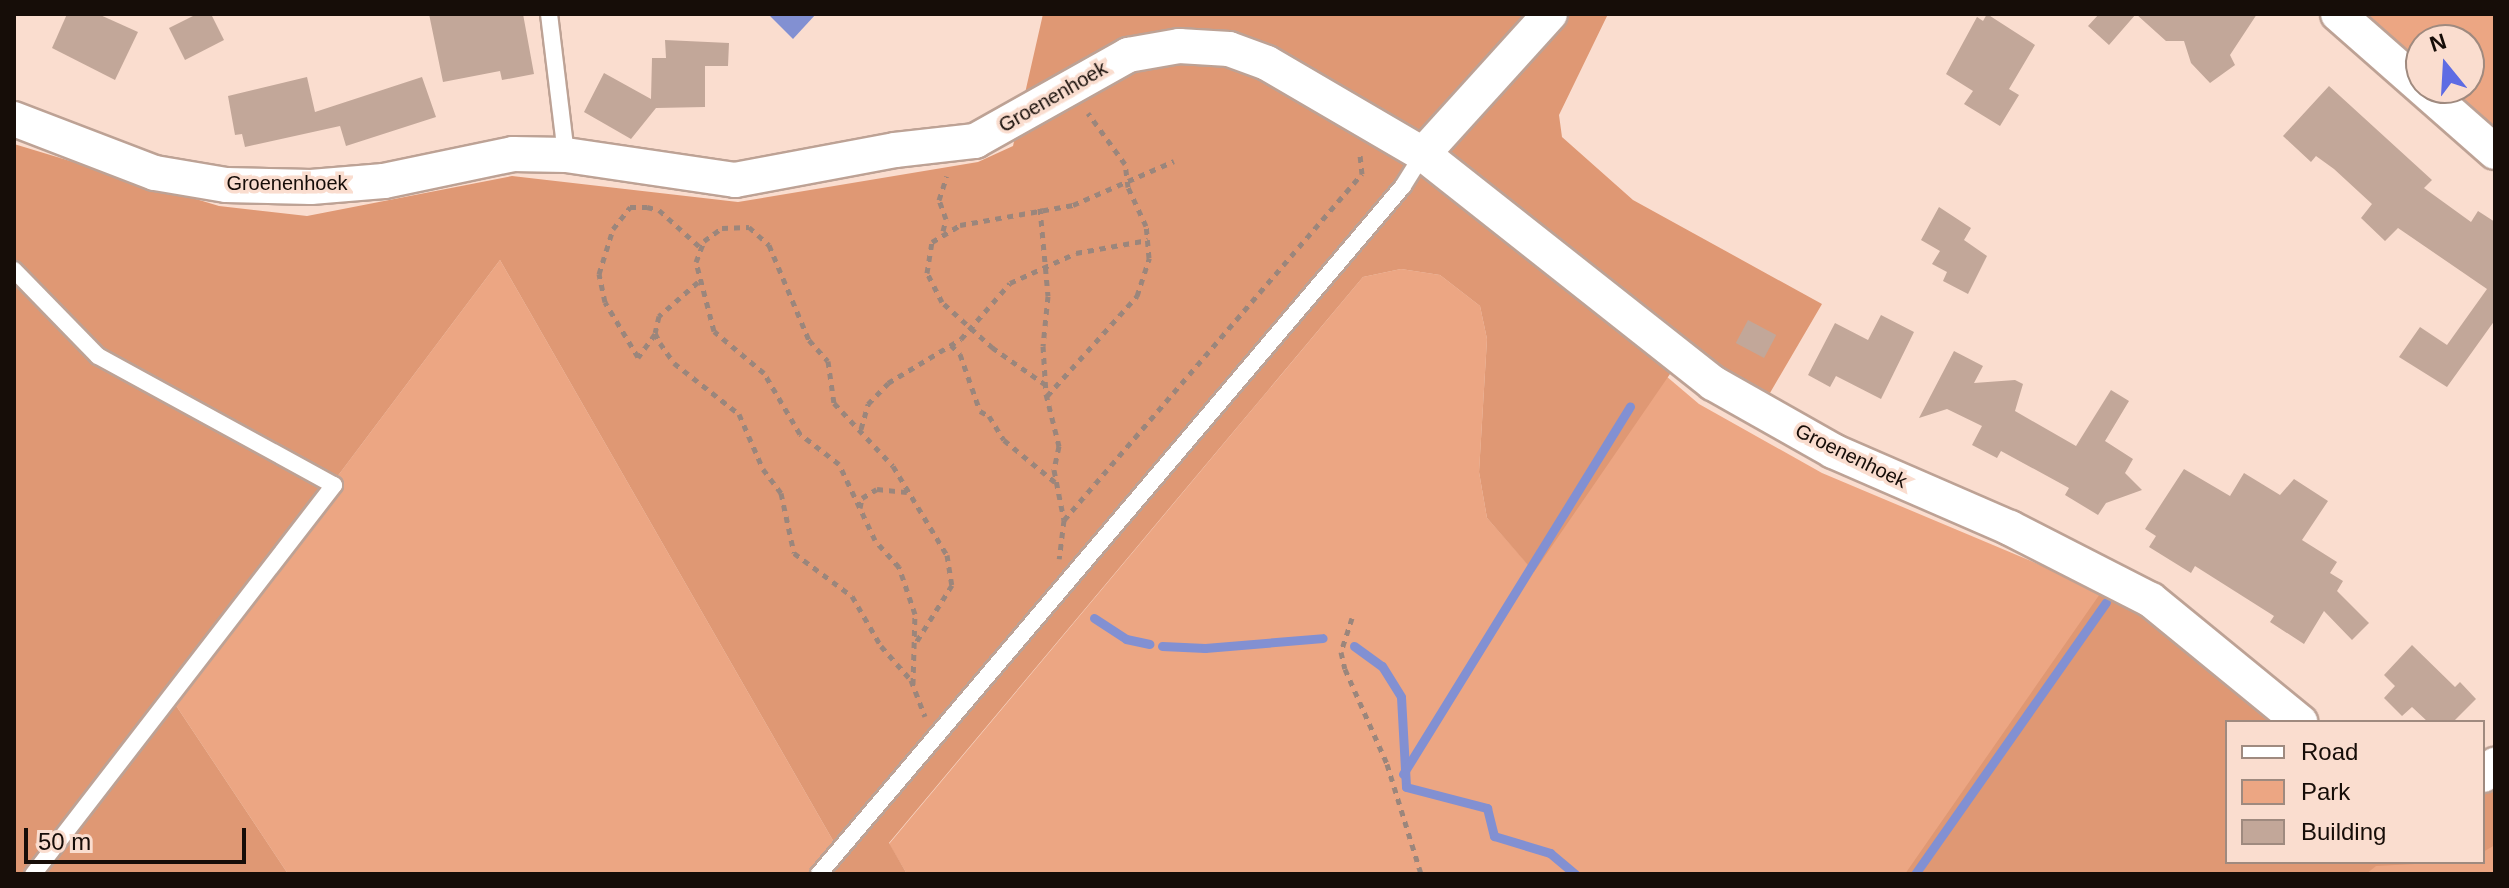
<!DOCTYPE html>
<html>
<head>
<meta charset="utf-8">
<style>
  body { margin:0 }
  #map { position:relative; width:2509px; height:888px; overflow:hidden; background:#faddcf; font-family:Arial,sans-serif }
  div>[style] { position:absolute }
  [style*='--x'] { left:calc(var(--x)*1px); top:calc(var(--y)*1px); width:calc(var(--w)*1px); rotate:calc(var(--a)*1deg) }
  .green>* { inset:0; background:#eca683 }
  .forest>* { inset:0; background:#df9874 }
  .water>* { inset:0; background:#8290d2 }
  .stream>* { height:9px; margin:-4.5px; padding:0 4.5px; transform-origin:4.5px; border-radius:4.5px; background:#8290d2 }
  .building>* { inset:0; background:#c2a799; transform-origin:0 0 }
  .path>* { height:5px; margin-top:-2.5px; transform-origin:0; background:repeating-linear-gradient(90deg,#9b867c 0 6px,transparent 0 12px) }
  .roads { filter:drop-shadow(2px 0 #bda295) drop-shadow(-2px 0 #bda295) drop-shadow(0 2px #bda295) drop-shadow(0 -2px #bda295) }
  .service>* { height:16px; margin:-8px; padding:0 8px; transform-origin:8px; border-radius:8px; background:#fff }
  .minor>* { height:34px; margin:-17px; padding:0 17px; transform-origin:17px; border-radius:17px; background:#fff }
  span { translate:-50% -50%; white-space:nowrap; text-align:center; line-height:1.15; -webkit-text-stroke:7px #faddcf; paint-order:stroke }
  .street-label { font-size:20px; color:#160d08 }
  .frame { position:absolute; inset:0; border:16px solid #160d08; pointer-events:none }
  .legend { position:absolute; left:2225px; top:720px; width:260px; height:144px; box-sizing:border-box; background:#faddcf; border:2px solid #9f8a7f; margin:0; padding:10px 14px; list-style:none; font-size:24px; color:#160d08 }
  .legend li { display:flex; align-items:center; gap:16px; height:40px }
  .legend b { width:40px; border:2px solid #9f8a7f }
  .north { position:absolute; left:2405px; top:24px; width:80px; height:80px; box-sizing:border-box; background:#faddcf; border:2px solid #9f8a7f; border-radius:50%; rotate:342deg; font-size:22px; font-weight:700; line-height:32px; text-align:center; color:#160d08 }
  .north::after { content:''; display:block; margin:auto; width:28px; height:36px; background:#5e6ce3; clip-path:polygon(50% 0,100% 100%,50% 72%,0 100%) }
  .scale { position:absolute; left:24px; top:828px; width:222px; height:36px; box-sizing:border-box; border:4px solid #160d08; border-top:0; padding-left:10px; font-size:24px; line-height:28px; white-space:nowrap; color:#160d08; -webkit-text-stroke:6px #faddcf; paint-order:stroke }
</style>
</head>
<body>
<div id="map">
  <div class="green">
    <div style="clip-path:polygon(2358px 14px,2495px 14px,2495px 132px,2437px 88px,2469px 88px,2469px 40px,2421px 40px,2421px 73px)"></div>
    <div style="clip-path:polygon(500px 260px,835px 844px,810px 874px,288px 874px,171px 698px)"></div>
    <div style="clip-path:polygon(1401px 269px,1440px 275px,1480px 306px,1487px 339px,1479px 472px,1487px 518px,1534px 571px,1666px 376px,1699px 404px,1822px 473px,2102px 591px,2272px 722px,2227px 722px,2227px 862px,2483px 862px,2483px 793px,2495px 782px,2495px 874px,907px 874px,889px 844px,1363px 277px)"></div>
  </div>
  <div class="forest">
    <div style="clip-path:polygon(1043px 14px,1608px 14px,1559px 115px,1562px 137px,1633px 200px,1822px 304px,1760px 410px,1681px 358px,1534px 572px,1487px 518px,1479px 472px,1487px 339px,1480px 306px,1440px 275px,1401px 269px,1363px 277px,889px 843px,907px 874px,810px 874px,835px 844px,500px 260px,171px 698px,288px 874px,14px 874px,14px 144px,219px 206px,307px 216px,512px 176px,738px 202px,978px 162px,1013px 146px)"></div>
    <div style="clip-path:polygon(2102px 591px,2125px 603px,2272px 722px,2227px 722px,2227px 862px,2454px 862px,2376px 866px,2366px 874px,1905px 874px)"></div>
    <div style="clip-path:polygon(2495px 782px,2495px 845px,2483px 852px,2483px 793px)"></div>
  </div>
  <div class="water">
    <div style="clip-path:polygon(768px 14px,816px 14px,793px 39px)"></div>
  </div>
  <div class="stream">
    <div style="--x:1094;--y:618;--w:38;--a:33"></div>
    <div style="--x:1126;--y:639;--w:24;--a:12"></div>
    <div style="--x:1162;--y:646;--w:43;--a:2.7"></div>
    <div style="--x:1205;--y:648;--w:118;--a:-4.8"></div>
    <div style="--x:1354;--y:646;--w:34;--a:36"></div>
    <div style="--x:1382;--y:666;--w:36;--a:58"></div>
    <div style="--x:1401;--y:697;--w:90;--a:86.8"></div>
    <div style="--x:1406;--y:787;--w:84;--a:14.5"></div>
    <div style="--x:1487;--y:808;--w:29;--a:76"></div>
    <div style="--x:1494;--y:836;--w:59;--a:16.9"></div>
    <div style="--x:1550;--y:853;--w:33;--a:40"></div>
    <div style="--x:1403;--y:774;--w:432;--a:-58.3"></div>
    <div style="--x:1915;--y:874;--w:332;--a:-54.9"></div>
  </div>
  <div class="building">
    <div style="clip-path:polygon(67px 14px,98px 14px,138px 32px,115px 80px,52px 48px)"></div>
    <div style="clip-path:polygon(197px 14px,211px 14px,224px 40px,185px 60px,169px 28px)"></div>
    <div style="clip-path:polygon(429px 14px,523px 14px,534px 74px,502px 80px,500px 71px,443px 82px)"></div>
    <div style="clip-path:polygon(1987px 14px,2035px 45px,2009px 89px,2019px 95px,2000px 126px,1964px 104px,1973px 91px,1946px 74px,1977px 17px,1983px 21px)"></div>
    <div style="clip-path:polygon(2099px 14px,2257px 14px,2230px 55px,2235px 65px,2210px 83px,2191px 63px,2184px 41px,2166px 41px,2136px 14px,2109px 45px,2088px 26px)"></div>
    <div style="clip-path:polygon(665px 40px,729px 43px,728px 66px,705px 66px,705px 107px,656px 108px,631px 139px,584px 112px,604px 73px,651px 99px,652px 58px,666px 58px)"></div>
    <div style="clip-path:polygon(307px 77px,315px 112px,422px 77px,436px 117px,346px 146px,340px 126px,245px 147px,242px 134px,235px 135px,228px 96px)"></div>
    <div style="clip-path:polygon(2329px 86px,2432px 180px,2424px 188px,2471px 222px,2478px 211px,2495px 222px,2495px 320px,2447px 387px,2399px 357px,2420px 327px,2447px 345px,2487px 289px,2398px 228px,2385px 241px,2361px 218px,2372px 204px,2334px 169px,2316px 156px,2311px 162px,2283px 136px)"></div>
    <div style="clip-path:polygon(1939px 207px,1971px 228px,1964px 240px,1987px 256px,1968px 294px,1943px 281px,1947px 272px,1932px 264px,1940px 251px,1921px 240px)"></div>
    <div style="clip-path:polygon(1881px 315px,1914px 332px,1881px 399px,1836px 376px,1830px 387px,1808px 375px,1835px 323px,1868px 340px)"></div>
    <div style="left:1748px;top:320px;width:32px;height:26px;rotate:28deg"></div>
    <div style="clip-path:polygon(1954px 351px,1983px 366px,1974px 383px,2015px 380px,2023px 384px,2015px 411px,2076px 446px,2111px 390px,2129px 401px,2105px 441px,2133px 459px,2125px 473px,2142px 490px,2106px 503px,2098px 515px,2065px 495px,2069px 488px,2001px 451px,1997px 458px,1972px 445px,1982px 426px,1947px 409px,1919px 418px)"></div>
    <div style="clip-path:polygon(2184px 469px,2230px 496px,2244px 473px,2280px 495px,2294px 479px,2328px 501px,2302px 540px,2337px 562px,2330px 573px,2343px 581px,2337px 591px,2369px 623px,2352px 640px,2324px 611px,2304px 644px,2270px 622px,2274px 616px,2195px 566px,2191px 573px,2149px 547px,2156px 536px,2145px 529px)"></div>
    <div style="clip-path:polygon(2412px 645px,2455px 687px,2460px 682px,2476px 699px,2453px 722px,2428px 722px,2412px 707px,2402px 716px,2384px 698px,2395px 686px,2384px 675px)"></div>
  </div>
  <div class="path">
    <div style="--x:1040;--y:208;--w:88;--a:84.8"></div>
    <div style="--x:1048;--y:296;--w:50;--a:95.7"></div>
    <div style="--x:1043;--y:346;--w:48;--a:86.4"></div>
    <div style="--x:1046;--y:394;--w:54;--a:76"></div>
    <div style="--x:1059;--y:446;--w:25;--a:102"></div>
    <div style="--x:1054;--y:470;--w:51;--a:78.7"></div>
    <div style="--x:1064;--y:520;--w:39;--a:97"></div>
    <div style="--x:943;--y:231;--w:12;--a:-76"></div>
    <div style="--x:946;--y:219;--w:20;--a:-110"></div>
    <div style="--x:939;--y:200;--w:25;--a:-72"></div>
    <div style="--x:698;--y:282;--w:52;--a:138.9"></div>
    <div style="--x:659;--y:316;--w:17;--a:103"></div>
    <div style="--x:655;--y:333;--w:11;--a:63"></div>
    <div style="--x:660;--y:343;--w:24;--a:55"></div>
    <div style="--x:674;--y:363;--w:83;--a:38.1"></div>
    <div style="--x:739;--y:414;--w:60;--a:66.4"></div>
    <div style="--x:763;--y:469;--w:30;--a:53"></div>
    <div style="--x:781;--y:493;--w:61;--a:77.8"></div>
    <div style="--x:794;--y:553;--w:72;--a:36.6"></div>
    <div style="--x:852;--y:596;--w:58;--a:59.9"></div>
    <div style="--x:881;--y:646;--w:45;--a:48.6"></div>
    <div style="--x:911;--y:680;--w:39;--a:69"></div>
    <div style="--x:655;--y:334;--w:29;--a:126"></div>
    <div style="--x:638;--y:357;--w:64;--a:-121"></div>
    <div style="--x:605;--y:302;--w:29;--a:-102"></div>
    <div style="--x:599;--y:274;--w:47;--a:-72.7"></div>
    <div style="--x:613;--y:229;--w:28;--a:-52"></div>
    <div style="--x:630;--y:207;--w:17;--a:0"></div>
    <div style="--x:647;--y:207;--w:12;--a:14"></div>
    <div style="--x:659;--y:210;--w:55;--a:42.1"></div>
    <div style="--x:951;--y:345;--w:13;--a:45"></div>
    <div style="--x:960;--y:354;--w:60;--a:70.7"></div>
    <div style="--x:980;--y:411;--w:10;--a:29"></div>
    <div style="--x:989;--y:416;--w:28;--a:58"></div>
    <div style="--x:1004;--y:440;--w:66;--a:39.5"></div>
    <div style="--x:1046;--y:385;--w:65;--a:-145.1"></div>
    <div style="--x:993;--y:348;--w:69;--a:-138"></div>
    <div style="--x:942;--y:302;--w:33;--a:-117"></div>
    <div style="--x:927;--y:273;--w:31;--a:-81"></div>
    <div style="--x:932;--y:242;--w:33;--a:-31"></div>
    <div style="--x:960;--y:225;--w:115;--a:-10"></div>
    <div style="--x:1073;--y:205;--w:110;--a:-23.5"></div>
    <div style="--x:1047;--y:396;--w:135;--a:-48"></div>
    <div style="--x:1137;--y:296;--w:40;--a:-72"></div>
    <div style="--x:1149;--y:258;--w:32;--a:-95"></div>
    <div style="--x:1146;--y:226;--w:43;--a:-114.8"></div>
    <div style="--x:1128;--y:187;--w:23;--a:-97"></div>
    <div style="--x:1125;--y:164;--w:63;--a:-126"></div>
    <div style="--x:861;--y:429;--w:26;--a:-74"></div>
    <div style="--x:868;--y:404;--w:29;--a:-46"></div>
    <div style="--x:888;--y:383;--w:85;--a:-31.1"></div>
    <div style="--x:961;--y:339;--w:74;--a:-48.8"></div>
    <div style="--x:1010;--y:283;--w:72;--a:-24.4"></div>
    <div style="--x:1076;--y:253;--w:73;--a:-10.2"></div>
    <div style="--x:860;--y:508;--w:10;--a:-79"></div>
    <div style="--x:862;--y:498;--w:17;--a:-31"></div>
    <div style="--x:877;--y:489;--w:30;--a:6"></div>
    <div style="--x:1064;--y:520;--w:457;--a:-49.3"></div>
    <div style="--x:1362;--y:174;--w:20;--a:-96"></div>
    <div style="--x:1352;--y:618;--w:36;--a:108"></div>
    <div style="--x:1341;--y:652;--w:17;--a:77"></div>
    <div style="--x:1345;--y:669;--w:104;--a:66.1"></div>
    <div style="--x:1387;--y:764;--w:115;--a:72.8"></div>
    <div style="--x:913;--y:684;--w:70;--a:-88.4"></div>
    <div style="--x:915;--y:614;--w:50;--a:-108.8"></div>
    <div style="--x:899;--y:567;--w:36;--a:-132"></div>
    <div style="--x:875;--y:540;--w:84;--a:-115.3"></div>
    <div style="--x:839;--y:464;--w:49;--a:-142.4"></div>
    <div style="--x:800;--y:434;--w:71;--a:-120.5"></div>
    <div style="--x:764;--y:373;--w:65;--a:-140"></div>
    <div style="--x:714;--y:331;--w:71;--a:-104.6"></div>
    <div style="--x:696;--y:262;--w:22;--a:-69"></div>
    <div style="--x:704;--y:241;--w:22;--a:-36"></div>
    <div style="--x:722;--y:228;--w:27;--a:-2"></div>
    <div style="--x:749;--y:227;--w:27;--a:42"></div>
    <div style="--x:769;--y:245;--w:103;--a:67.2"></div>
    <div style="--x:809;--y:340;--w:28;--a:48"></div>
    <div style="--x:828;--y:361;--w:42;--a:81.9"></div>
    <div style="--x:834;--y:403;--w:86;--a:46.9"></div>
    <div style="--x:893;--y:466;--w:104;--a:58.8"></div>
    <div style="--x:947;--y:555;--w:30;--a:81"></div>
    <div style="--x:952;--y:585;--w:70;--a:122.1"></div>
  </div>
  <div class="roads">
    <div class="service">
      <div style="--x:549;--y:14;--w:142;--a:83.1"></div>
      <div style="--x:14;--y:270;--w:120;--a:45.7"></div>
      <div style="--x:98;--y:356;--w:269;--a:28.7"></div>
      <div style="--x:334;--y:485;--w:492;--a:127.7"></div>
      <div style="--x:819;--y:874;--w:902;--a:-49.67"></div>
      <div style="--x:1403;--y:186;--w:38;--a:-58"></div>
    </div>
    <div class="minor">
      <div style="--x:2338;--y:14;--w:209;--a:41.3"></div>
      <div style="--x:14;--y:119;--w:151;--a:21"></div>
      <div style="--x:155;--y:173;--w:72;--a:9.6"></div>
      <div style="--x:226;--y:185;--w:85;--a:1.3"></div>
      <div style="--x:311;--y:187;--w:73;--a:-4.7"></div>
      <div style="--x:384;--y:181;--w:132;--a:-11.8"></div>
      <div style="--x:513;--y:154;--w:53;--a:1.1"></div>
      <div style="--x:566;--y:155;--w:171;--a:8.4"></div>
      <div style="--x:735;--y:180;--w:163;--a:-10.6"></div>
      <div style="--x:895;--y:150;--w:81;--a:-6.4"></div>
      <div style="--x:975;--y:141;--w:176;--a:-29.3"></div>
      <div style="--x:1128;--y:55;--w:52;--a:-10"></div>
      <div style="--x:1179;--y:46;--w:50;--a:3.4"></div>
      <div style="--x:1229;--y:49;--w:40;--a:20.2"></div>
      <div style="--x:1267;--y:63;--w:181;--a:30.3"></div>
      <div style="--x:1423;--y:154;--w:370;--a:38.3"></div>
      <div style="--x:1713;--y:383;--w:138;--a:29.5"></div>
      <div style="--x:1833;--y:451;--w:193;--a:23.5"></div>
      <div style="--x:2010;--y:528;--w:158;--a:27.1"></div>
      <div style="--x:2151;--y:600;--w:193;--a:39.3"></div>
      <div style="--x:1423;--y:154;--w:189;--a:-47.8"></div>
      <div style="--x:2483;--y:775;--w:16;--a:-40"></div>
    </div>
  </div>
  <div class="street-label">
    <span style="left:1053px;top:97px;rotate:-30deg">Groenenhoek</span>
    <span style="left:287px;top:183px">Groenenhoek</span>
    <span style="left:1851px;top:456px;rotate:26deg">Groenenhoek</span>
  </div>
  <div class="frame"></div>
  <ul class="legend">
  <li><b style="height:10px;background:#fff"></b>Road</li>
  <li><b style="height:22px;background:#eca683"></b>Park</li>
  <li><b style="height:22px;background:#c2a799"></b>Building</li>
  </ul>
  <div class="north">N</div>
  <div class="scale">50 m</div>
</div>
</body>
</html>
